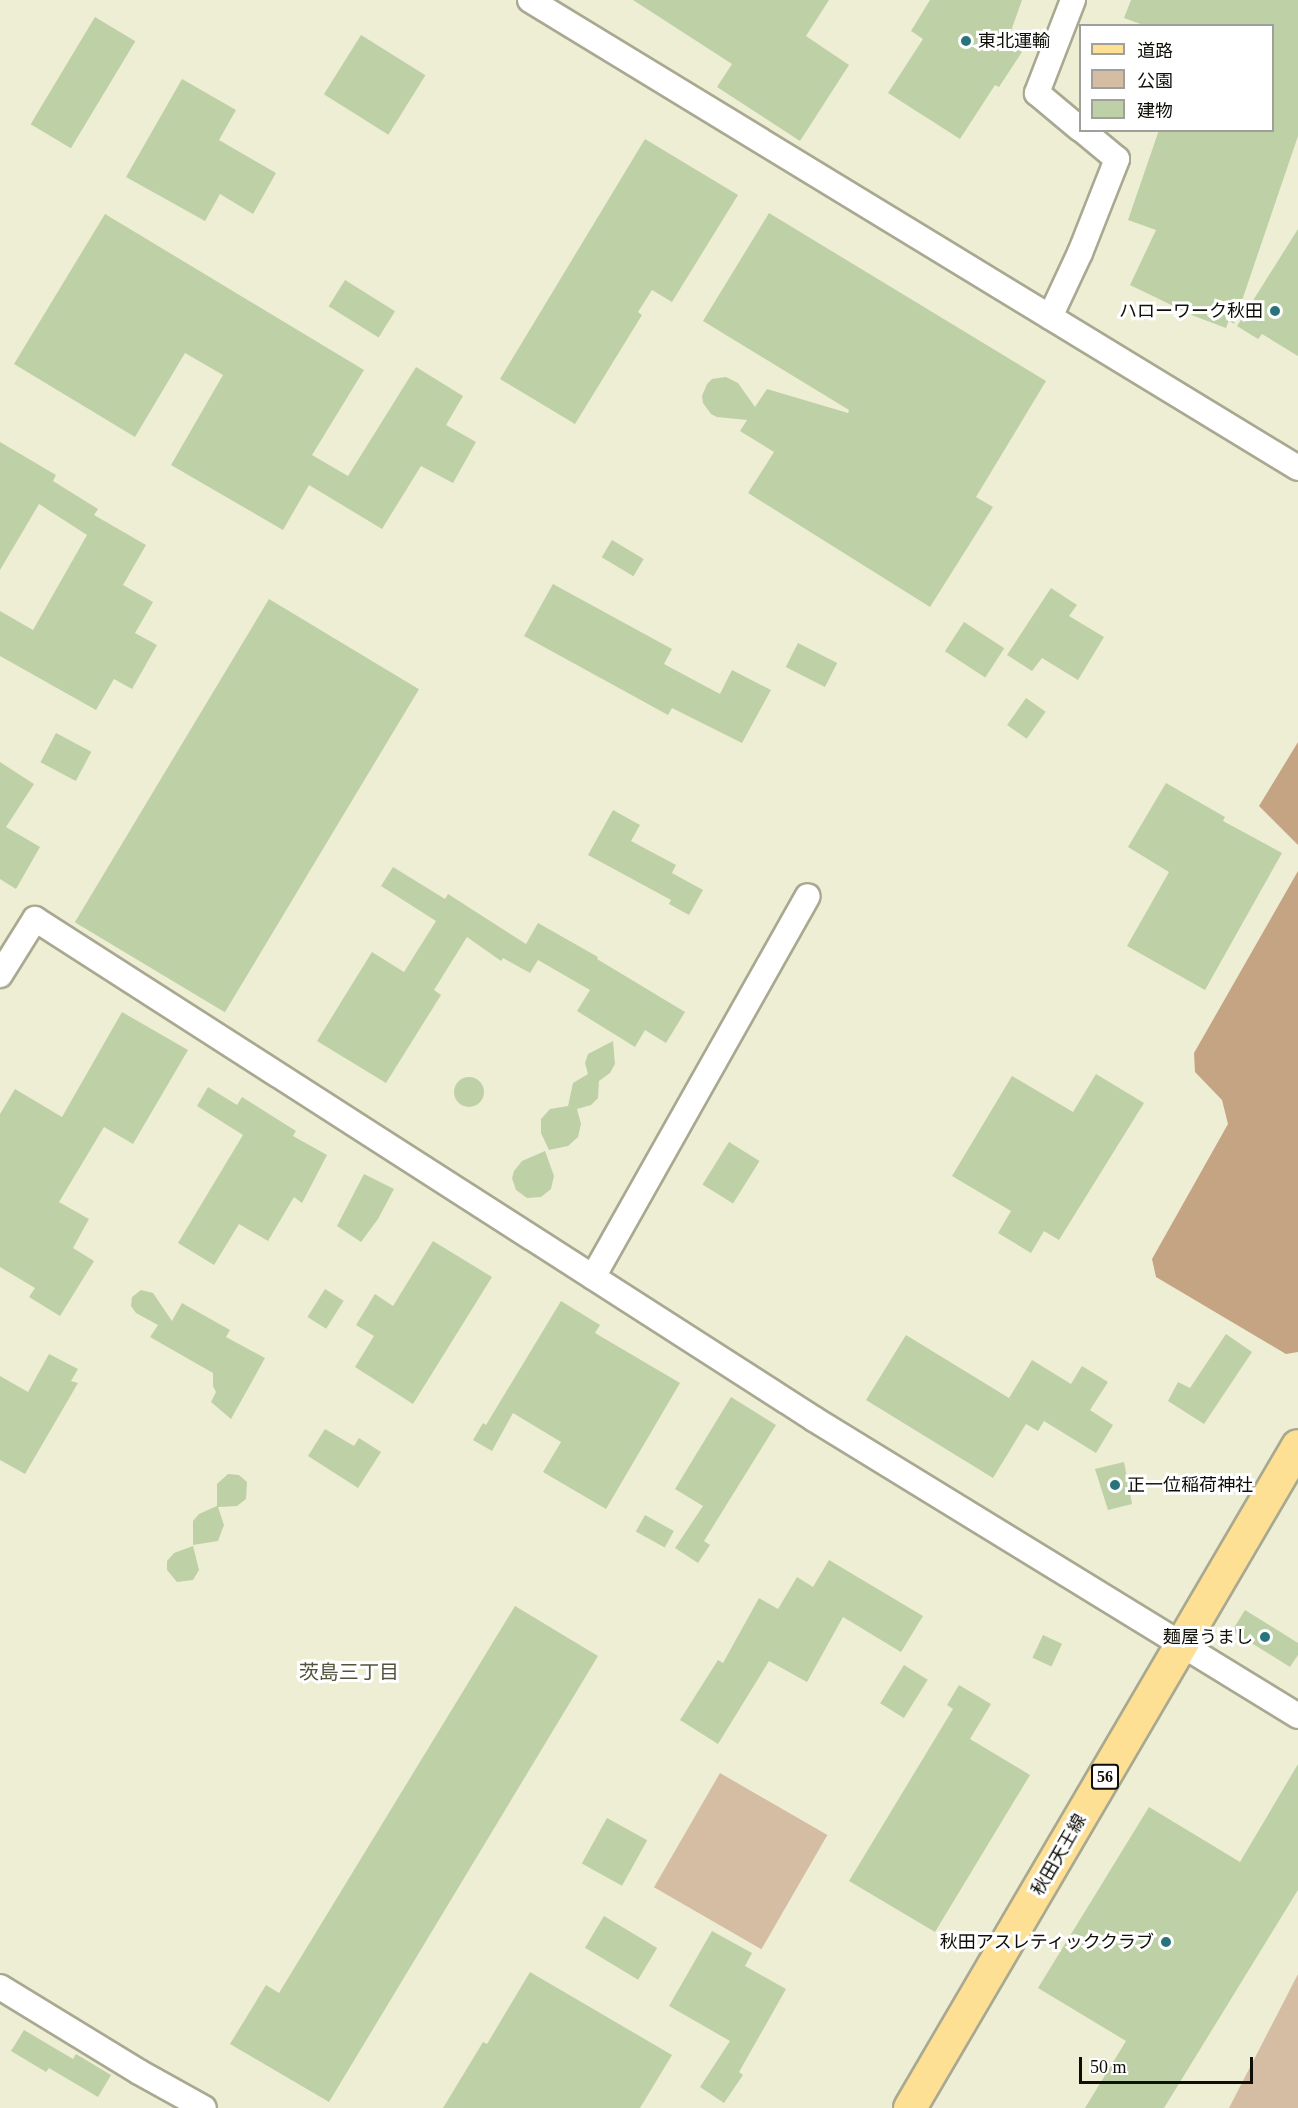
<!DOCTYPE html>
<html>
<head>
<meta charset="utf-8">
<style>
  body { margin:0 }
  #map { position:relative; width:1298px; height:2108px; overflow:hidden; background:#eeeed5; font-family:"Times New Roman","Noto Sans JP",serif }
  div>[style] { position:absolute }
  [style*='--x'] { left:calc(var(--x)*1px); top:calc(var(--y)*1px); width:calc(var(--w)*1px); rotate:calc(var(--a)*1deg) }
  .green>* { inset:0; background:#d5bda4; transform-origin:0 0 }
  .forest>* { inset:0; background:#c4a482 }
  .building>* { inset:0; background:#bed0a6; transform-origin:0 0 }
  .round { border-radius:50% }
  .roads { filter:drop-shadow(2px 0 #a9a991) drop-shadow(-2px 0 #a9a991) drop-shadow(0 2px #a9a991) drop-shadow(0 -2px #a9a991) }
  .minor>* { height:24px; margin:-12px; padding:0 12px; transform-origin:12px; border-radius:12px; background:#fff }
  .major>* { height:32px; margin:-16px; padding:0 16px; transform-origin:16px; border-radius:16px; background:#fde094 }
  .dots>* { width:16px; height:16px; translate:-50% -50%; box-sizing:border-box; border:3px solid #fff; border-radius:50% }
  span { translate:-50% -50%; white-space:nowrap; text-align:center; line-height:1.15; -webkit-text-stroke:6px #fff; paint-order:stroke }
  .shield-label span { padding:2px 4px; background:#fff; border:2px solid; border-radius:4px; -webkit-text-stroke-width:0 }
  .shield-label { font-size:16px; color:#0f0f07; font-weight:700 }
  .poi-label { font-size:18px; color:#0f0f07 }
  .left { translate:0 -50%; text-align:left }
  .right { translate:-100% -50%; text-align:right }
  .street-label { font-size:18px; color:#0f0f07 }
  .neighbourhood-label { font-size:20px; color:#53533e }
  .legend { position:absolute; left:1079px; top:24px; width:195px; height:108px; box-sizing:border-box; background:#fff; border:2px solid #9f9f9c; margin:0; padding:8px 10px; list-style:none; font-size:18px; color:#0f0f07 }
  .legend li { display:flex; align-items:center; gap:12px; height:30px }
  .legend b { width:30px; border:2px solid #9f9f9c }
  .scale { position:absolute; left:1079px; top:2057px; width:174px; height:27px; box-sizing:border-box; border:3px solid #0f0f07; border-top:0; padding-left:8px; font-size:18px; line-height:21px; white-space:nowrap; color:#0f0f07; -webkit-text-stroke:4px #fff; paint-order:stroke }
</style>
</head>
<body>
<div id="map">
  <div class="green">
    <div style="left:720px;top:1773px;width:124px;height:132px;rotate:30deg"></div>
    <div style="clip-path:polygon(1298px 1974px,1298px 2108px,1229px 2108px)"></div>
  </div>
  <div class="forest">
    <div style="clip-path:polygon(1298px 742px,1298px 845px,1259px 806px)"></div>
    <div style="clip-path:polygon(1298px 871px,1298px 1352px,1286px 1354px,1156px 1277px,1152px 1259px,1228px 1124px,1222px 1100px,1195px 1072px,1194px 1053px)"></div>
  </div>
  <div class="building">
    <div style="clip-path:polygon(633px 0,829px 0,806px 36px,849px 65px,800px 141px,717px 87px,732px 64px)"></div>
    <div style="clip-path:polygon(930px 0,1022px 0,1007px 42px,1022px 52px,999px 87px,995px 85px,960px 139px,888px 93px,923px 39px,911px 31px)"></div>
    <div style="clip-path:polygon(1131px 0,1298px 0,1298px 136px,1234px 324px,1229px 320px,1226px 328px,1194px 316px,1130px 285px,1156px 230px,1128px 220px,1159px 130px,1272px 130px,1272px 26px,1146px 26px,1124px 18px)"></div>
    <div style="left:95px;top:17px;width:47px;height:125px;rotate:31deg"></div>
    <div style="left:361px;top:35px;width:76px;height:70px;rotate:32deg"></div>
    <div style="clip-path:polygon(182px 79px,236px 110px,219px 140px,276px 173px,253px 214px,220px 194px,205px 221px,126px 177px)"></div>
    <div style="clip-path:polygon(645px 139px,738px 195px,672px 302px,652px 290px,638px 312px,642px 315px,575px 424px,500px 379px)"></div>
    <div style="clip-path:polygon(769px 213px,1046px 381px,976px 497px,993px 507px,930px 607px,748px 493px,774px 452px,740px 431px,747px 420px,717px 417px,711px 414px,703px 403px,702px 396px,707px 384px,712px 379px,726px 377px,738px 383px,755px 407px,767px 389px,848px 413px,849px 410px,703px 321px)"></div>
    <div style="clip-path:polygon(105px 214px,364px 370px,312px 455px,348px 476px,416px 367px,463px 396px,446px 425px,476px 442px,453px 483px,421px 466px,382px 529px,309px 485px,283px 530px,171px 465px,223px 375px,185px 353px,135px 437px,14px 364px)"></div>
    <div style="clip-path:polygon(1298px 229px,1298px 356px,1262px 334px,1258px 339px,1237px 326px)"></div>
    <div style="left:345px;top:280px;width:59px;height:31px;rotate:32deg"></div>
    <div style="clip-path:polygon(0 442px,56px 475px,53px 481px,98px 509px,94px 515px,146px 545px,123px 585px,153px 602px,135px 633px,157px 645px,132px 689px,114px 679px,96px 710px,0 656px,0 611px,33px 630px,87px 535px,39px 504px,0 570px)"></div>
    <div style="left:612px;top:540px;width:37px;height:20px;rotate:31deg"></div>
    <div style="clip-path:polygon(553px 584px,672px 649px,664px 664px,720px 694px,732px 670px,771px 690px,742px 743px,672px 708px,668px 715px,524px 636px)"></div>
    <div style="clip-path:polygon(1051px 588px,1077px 605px,1069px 616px,1104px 637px,1078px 680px,1042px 658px,1032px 671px,1007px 655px)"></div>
    <div style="left:269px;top:599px;width:175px;height:377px;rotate:31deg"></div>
    <div style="left:964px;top:622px;width:48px;height:35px;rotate:33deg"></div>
    <div style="left:798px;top:643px;width:44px;height:27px;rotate:27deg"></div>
    <div style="left:1026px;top:698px;width:24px;height:33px;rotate:35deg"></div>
    <div style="left:56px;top:733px;width:40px;height:33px;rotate:28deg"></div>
    <div style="clip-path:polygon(0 762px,34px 784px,6px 827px,40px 847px,16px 889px,0 879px)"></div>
    <div style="clip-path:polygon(1166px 783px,1225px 817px,1223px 821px,1282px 853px,1205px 990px,1127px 946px,1169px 872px,1128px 847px)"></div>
    <div style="clip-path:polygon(613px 810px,640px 825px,631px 841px,676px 865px,672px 873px,703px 890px,689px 915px,669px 904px,671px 900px,588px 855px)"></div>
    <div style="clip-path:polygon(393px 867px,445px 899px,448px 894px,526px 944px,538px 923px,598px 957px,597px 959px,685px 1012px,666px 1043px,645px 1030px,635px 1047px,577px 1011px,590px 990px,538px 960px,530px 973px,503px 958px,501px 961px,467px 937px,434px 990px,441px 995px,386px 1083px,317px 1041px,372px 952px,404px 972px,436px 921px,381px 886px)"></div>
    <div style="clip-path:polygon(122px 1012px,188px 1050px,133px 1144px,104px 1127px,59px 1202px,89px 1219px,73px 1248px,94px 1261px,60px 1316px,29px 1297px,35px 1288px,0 1267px,0 1114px,15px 1089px,62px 1117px)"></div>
    <div style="clip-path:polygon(613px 1041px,615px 1064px,610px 1073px,599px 1081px,598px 1098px,591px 1105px,577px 1109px,581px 1124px,578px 1137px,568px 1146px,549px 1150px,541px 1133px,541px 1119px,550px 1109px,568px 1106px,573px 1083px,588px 1074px,585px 1063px,588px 1054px)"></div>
    <div style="clip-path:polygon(1096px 1074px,1144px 1103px,1059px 1240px,1044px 1231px,1031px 1253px,998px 1233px,1011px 1211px,952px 1176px,1012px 1076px,1073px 1112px)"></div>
    <div class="round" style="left:454px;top:1077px;width:30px;height:30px"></div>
    <div style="clip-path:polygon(208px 1087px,237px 1105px,242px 1097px,296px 1131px,293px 1136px,327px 1155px,302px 1203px,294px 1197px,268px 1241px,239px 1224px,214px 1265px,178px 1243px,243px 1135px,197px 1106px)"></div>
    <div style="left:729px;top:1142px;width:36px;height:50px;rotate:32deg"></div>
    <div style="clip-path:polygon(545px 1151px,554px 1176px,551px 1189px,541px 1197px,527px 1198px,516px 1190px,512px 1178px,514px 1171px,522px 1161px)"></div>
    <div style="clip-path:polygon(364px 1174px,394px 1189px,378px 1219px,361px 1242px,337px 1226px)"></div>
    <div style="clip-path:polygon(433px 1241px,492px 1277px,413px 1404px,355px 1367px,374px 1336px,356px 1325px,375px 1294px,393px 1306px)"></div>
    <div style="left:325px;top:1289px;width:22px;height:33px;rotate:32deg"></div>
    <div style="clip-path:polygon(141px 1290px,153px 1293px,172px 1321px,182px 1303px,230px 1330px,226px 1337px,265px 1358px,231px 1419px,211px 1402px,216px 1392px,213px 1386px,213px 1373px,150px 1337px,158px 1325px,136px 1313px,131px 1306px,132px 1297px)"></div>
    <div style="clip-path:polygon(561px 1301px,600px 1325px,595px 1333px,680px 1383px,606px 1509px,543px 1472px,561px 1442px,513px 1413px,492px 1451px,473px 1440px,483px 1423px,486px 1425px)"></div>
    <div style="clip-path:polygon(1226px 1334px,1252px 1352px,1204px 1424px,1168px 1401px,1178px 1382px,1190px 1388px)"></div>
    <div style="clip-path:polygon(906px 1335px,1009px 1398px,1032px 1360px,1071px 1384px,1082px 1366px,1108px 1382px,1090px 1410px,1113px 1425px,1096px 1453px,1044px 1421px,1038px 1431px,1026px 1424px,993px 1478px,866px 1400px)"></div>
    <div style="clip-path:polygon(49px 1354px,78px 1369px,71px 1381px,78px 1383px,25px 1474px,0 1460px,0 1376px,28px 1392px)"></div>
    <div style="clip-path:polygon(731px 1397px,776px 1425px,704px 1541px,710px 1545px,698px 1563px,675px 1548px,703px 1506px,675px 1489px)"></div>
    <div style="clip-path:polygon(325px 1429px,354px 1446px,359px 1438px,381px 1452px,358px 1488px,308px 1456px)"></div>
    <div style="clip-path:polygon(1124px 1462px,1132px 1504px,1108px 1510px,1095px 1469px)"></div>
    <div style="clip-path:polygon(228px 1474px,239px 1475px,247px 1482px,246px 1499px,237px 1506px,218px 1507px,224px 1525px,218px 1541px,193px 1545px,193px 1521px,199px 1514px,217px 1506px,217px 1484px)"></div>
    <div style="left:645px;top:1515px;width:33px;height:19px;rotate:29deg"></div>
    <div style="clip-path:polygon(193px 1546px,199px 1570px,193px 1580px,177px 1582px,167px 1570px,167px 1561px,174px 1553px)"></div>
    <div style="clip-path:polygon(829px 1560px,923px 1616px,901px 1652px,843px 1617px,807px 1682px,769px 1661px,718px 1744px,680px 1720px,718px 1660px,723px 1663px,759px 1598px,778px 1609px,797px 1577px,813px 1587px)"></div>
    <div style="clip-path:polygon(515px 1606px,598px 1656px,329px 2102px,230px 2044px,266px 1985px,279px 1993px)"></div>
    <div style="clip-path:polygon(1245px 1610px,1298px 1643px,1298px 1655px,1290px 1667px,1232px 1631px)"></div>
    <div style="left:1043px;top:1635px;width:21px;height:25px;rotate:25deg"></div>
    <div style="left:904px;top:1665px;width:28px;height:45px;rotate:32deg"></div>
    <div style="clip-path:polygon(959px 1685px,991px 1704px,970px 1739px,1030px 1775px,935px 1932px,849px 1881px,953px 1709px,947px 1705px)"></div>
    <div style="clip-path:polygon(1298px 1764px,1298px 1890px,1164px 2108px,1085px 2108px,1126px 2041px,1038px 1988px,1149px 1807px,1240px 1862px)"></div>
    <div style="left:607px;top:1818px;width:46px;height:52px;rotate:29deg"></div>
    <div style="left:604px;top:1916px;width:62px;height:37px;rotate:31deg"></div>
    <div style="clip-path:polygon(712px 1931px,752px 1953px,745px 1966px,786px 1989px,739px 2072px,743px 2075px,724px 2103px,700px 2087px,730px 2041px,669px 2006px)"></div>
    <div style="clip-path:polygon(530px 1972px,672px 2055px,640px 2108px,443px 2108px,483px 2042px,487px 2044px)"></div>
    <div style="clip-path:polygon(24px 2030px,73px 2059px,76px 2054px,111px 2075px,98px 2097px,49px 2068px,46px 2072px,11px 2051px)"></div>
  </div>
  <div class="roads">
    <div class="minor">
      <div style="--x:530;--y:0;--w:899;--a:31.36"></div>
      <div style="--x:1073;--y:0;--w:100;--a:111.2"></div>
      <div style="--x:1037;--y:93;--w:56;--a:39.9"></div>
      <div style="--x:1050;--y:317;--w:71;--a:-64.9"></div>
      <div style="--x:1080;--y:253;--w:101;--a:-68.5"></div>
      <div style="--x:1117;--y:159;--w:45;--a:-140.4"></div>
      <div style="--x:0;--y:975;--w:66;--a:-58"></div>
      <div style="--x:35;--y:919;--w:926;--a:32.69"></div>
      <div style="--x:814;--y:1419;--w:568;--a:31.53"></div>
      <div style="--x:593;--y:1277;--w:437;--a:-60.6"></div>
      <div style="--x:0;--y:1987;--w:163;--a:31.4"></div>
      <div style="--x:139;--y:2072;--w:74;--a:29"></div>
    </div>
    <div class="major">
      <div style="--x:910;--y:2108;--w:767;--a:-59.63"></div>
    </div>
  </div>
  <div class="dots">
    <div style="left:966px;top:41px;background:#2a737a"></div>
    <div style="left:1275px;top:311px;background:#2a737a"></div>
    <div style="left:1115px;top:1485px;background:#2a737a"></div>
    <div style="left:1265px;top:1637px;background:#2a737a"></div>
    <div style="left:1166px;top:1942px;background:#2a737a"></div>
  </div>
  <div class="shield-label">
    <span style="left:1105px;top:1777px">56</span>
  </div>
  <div class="poi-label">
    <span class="left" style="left:978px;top:41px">東北運輸</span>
    <span class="right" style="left:1263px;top:311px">ハローワーク秋田</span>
    <span class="left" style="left:1127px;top:1485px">正一位稲荷神社</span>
    <span class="right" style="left:1253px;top:1637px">麺屋うまし</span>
    <span class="right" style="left:1154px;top:1942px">秋田アスレティッククラブ</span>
  </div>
  <div class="street-label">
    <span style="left:1059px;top:1855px;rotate:-60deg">秋田天王線</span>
  </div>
  <div class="neighbourhood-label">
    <span style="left:349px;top:1672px">茨島三丁目</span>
  </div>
  <ul class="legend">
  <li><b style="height:8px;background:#fde094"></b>道路</li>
  <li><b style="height:16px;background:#d5bda4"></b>公園</li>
  <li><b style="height:16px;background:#bed0a6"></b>建物</li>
  </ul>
  <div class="scale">50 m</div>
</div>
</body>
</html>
